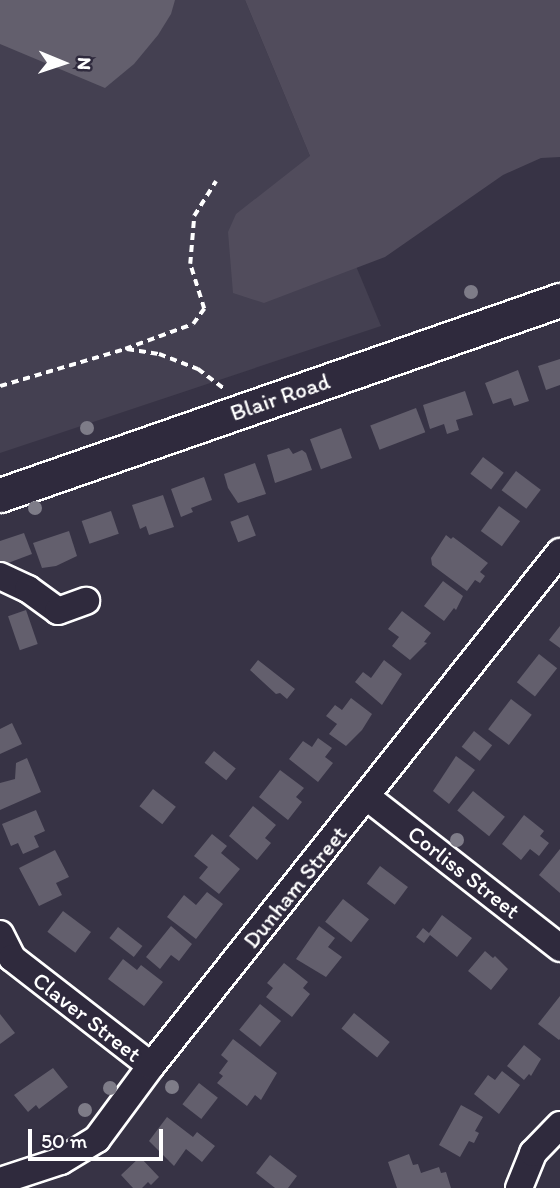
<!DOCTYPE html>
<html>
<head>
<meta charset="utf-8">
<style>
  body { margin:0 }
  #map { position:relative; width:560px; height:1188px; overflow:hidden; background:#373345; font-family:Itim,sans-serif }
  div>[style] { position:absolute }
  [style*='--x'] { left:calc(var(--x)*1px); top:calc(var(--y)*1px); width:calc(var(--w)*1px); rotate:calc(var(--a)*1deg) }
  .built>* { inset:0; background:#444051 }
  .green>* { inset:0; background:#514c5c }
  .building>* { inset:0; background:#635f6d; transform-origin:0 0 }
  .path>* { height:3.5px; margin-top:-1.75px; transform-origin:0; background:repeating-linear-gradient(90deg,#fff 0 7px,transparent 0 12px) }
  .roads { filter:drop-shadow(2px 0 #fff) drop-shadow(-2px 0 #fff) drop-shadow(0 2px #fff) drop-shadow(0 -2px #fff) }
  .minor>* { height:26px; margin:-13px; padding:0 13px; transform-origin:13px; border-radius:13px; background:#2f2a3d }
  .major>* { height:33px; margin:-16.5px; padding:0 16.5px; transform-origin:16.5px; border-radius:16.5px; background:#2f2a3d }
  .trees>* { width:14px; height:14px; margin:-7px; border-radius:50%; background:#7e7c88 }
  span { translate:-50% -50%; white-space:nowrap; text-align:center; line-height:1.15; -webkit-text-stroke:5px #2f2a3d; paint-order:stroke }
  .street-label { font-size:23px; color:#fff }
  .north { position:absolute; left:28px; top:28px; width:70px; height:70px; -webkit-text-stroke:5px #2f2a3d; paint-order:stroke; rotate:92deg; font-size:19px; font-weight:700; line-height:28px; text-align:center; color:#fff }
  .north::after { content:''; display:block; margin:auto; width:24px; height:32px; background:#fff; clip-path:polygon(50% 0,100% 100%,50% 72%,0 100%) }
  .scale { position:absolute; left:28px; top:1129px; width:135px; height:32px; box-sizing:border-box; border:4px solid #fff; border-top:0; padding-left:9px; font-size:21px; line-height:24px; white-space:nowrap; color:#fff; -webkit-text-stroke:5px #2f2a3d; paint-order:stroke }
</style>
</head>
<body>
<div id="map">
  <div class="built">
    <div style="clip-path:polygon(0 0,245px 0,381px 326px,0 453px)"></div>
  </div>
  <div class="green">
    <div style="clip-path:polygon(245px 0,560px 0,560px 157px,541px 158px,503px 175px,385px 257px,264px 303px,233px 293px,228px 232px,236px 214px,310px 156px)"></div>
  </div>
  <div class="building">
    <div style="clip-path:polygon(0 0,175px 0,171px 14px,158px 35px,134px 64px,105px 88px,0 44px)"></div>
    <div style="clip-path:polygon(560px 359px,560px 385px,546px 390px,538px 366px)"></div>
    <div style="clip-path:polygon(518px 370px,529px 401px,514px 406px,511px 398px,493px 404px,485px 383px)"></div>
    <div style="clip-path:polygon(465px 391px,473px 415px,456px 420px,459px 430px,447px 434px,444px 424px,430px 429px,423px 405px)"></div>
    <div style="left:416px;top:408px;width:26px;height:49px;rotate:69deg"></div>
    <div style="left:341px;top:428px;width:32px;height:33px;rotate:70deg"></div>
    <div style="clip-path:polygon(289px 448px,293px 454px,302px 450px,306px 453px,312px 470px,275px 483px,267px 455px)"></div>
    <div style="left:483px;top:457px;width:26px;height:21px;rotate:37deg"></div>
    <div style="clip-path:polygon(255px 463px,266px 494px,238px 503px,228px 488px,224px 474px)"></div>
    <div style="left:516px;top:471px;width:31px;height:24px;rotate:37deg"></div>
    <div style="clip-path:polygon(204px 477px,212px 500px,191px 508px,193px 512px,181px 517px,171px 489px)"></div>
    <div style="clip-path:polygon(163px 495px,174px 527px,149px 535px,146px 526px,140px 529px,132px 505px)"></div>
    <div style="left:499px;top:506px;width:26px;height:31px;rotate:36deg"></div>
    <div style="left:111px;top:511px;width:24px;height:31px;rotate:71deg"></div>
    <div style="left:248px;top:515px;width:22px;height:19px;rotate:69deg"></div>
    <div style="clip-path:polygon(69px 531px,77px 556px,56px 566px,42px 568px,33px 543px)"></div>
    <div style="clip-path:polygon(24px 533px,32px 554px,0 566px,0 541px)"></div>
    <div style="clip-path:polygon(446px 535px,451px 539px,453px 537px,488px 563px,480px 572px,485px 576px,480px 583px,475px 580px,467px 591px,432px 565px,431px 558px)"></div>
    <div style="clip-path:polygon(443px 581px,463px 596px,456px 610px,454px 608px,444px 621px,424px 606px)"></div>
    <div style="left:26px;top:610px;width:36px;height:19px;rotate:71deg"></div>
    <div style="clip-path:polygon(402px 611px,431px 633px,424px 642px,427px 643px,410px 660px,392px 646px,399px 637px,388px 629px)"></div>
    <div style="clip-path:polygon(560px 626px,560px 648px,549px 640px)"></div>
    <div style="left:539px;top:654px;width:23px;height:36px;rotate:38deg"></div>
    <div style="clip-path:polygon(258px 660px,295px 689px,287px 699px,280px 693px,276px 694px,250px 670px)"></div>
    <div style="clip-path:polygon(384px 660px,402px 674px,382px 705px,355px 682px,363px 672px,371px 678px)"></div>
    <div style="clip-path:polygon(351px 698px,372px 714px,362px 730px,346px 746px,329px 734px,337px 724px,326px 716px,335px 705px,342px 710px)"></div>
    <div style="left:511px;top:699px;width:26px;height:38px;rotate:37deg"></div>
    <div style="clip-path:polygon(12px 723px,22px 744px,0 754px,0 729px)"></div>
    <div style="left:474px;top:731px;width:23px;height:20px;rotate:38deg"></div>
    <div style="clip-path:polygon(318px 738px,332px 748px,325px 757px,333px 763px,318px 782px,289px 759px,303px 741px,312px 747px)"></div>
    <div style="left:214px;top:751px;width:28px;height:15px;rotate:39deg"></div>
    <div style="clip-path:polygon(456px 756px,475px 770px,449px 804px,433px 791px)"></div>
    <div style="clip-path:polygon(27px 758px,41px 792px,0 810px,0 783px,15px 779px,16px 763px)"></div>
    <div style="clip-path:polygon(280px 770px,304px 788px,296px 797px,302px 802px,288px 820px,259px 797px)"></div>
    <div style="left:153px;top:789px;width:29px;height:22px;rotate:38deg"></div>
    <div style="left:473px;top:791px;width:41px;height:25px;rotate:39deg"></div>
    <div style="clip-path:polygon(253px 806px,276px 825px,265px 838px,271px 843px,257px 860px,229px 836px)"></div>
    <div style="clip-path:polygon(36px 810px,45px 831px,34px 836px,39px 847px,23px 854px,18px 843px,11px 846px,2px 824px)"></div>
    <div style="clip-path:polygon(524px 815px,544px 831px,540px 836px,549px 843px,539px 856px,530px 849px,521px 860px,502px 844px)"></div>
    <div style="clip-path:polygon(212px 834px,227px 846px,221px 853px,240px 869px,219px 894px,199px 878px,208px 867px,194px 856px)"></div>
    <div style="clip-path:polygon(560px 849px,560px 893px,539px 875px)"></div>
    <div style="clip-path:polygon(55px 850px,69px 877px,56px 883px,62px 895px,39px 906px,19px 868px)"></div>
    <div style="left:380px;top:866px;width:35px;height:22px;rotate:37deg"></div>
    <div style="clip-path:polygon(207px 892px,223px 904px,196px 939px,167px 917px,184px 895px,196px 905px)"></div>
    <div style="left:343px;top:899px;width:33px;height:29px;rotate:38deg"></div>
    <div style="left:63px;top:911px;width:35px;height:26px;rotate:37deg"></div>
    <div style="clip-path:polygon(442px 915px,472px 938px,457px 957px,430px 935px,424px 943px,416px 937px,423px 928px,429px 933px)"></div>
    <div style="clip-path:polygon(171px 926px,192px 944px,179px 961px,171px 955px,160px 969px,146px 957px)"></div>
    <div style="clip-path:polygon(319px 926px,335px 938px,328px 947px,342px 957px,326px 977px,296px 959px)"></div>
    <div style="left:118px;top:927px;width:31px;height:14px;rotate:38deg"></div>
    <div style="clip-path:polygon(485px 951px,493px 958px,495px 956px,508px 969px,491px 990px,468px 971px)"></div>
    <div style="clip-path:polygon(123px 959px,137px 970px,141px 965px,163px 982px,144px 1006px,108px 979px)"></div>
    <div style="clip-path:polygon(284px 963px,308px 982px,303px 988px,310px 994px,292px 1017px,266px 997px,273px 988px,267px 983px)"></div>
    <div style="clip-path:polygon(560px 996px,560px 1039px,559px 1040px,538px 1024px)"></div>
    <div style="left:260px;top:1004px;width:27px;height:33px;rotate:39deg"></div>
    <div style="left:354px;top:1013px;width:46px;height:20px;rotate:39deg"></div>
    <div style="clip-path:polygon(0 1014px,15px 1033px,0 1044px)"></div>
    <div style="clip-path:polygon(233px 1039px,277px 1073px,261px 1100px,255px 1095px,247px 1106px,217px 1083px,223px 1076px,219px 1073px,228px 1061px,221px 1055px)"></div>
    <div style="clip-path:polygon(524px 1045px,541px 1059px,531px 1076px,529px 1074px,524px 1080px,507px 1066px)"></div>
    <div style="clip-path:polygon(53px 1068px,68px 1087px,39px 1109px,36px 1105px,28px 1112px,14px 1095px)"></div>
    <div style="clip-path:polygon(502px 1071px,520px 1085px,499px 1114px,474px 1094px,488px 1075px,495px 1080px)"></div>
    <div style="left:199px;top:1083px;width:24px;height:27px;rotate:38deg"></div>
    <div style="clip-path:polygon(461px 1105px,483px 1117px,475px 1131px,479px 1133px,474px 1143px,469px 1141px,460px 1157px,439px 1145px)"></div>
    <div style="clip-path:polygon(167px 1117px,193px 1137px,197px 1132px,215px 1146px,202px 1162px,186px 1149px,174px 1166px,149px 1141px)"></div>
    <div style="clip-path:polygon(409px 1154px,413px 1165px,418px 1164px,421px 1173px,439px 1167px,441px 1173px,446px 1172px,451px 1188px,397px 1188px,388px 1162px)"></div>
    <div style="clip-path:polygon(270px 1155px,297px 1176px,288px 1188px,275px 1188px,256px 1173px)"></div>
    <div style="clip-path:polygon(140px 1157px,159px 1177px,151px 1185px,148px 1182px,142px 1188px,133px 1188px,121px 1175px)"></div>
  </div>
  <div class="path">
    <div style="--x:127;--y:349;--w:32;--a:9"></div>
    <div style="--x:159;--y:354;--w:42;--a:21"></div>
    <div style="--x:198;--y:369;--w:34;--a:37"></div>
    <div style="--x:0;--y:386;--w:130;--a:-16.5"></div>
    <div style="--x:125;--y:349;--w:72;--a:-20.2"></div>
    <div style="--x:193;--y:324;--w:19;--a:-54"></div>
    <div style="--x:204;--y:309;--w:47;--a:-107.3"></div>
    <div style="--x:190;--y:264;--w:48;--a:-85.2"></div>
    <div style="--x:194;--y:216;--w:41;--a:-57.8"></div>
  </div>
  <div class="roads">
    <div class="minor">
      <div style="--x:0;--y:576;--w:31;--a:25"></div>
      <div style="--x:28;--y:589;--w:37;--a:36"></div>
      <div style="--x:58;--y:611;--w:30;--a:-20"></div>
      <div style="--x:367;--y:797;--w:245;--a:38"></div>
      <div style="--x:0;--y:934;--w:27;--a:63"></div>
      <div style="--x:12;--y:958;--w:176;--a:37.8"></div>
      <div style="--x:0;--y:1181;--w:64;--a:-18.2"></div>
      <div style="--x:61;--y:1161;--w:42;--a:-31.4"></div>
      <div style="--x:97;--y:1139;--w:91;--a:-53.5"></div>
      <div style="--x:151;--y:1066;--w:657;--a:-51.49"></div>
      <div style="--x:519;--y:1188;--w:38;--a:-68"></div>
      <div style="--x:533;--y:1153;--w:39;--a:-46"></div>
    </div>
    <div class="major">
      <div style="--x:0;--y:495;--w:593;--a:-19.2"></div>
    </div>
  </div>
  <div class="trees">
    <div style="left:471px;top:292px"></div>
    <div style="left:87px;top:428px"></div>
    <div style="left:35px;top:508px"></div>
    <div style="left:457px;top:840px"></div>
    <div style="left:172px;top:1087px"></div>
    <div style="left:110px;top:1088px"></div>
    <div style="left:85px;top:1110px"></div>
  </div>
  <div class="street-label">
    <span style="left:280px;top:397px;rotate:-19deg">Blair Road</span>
    <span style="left:464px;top:872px;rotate:38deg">Corliss Street</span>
    <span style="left:295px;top:887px;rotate:-51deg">Dunham Street</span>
    <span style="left:87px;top:1017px;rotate:38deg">Claver Street</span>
  </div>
  <div class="north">N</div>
  <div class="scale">50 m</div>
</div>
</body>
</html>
